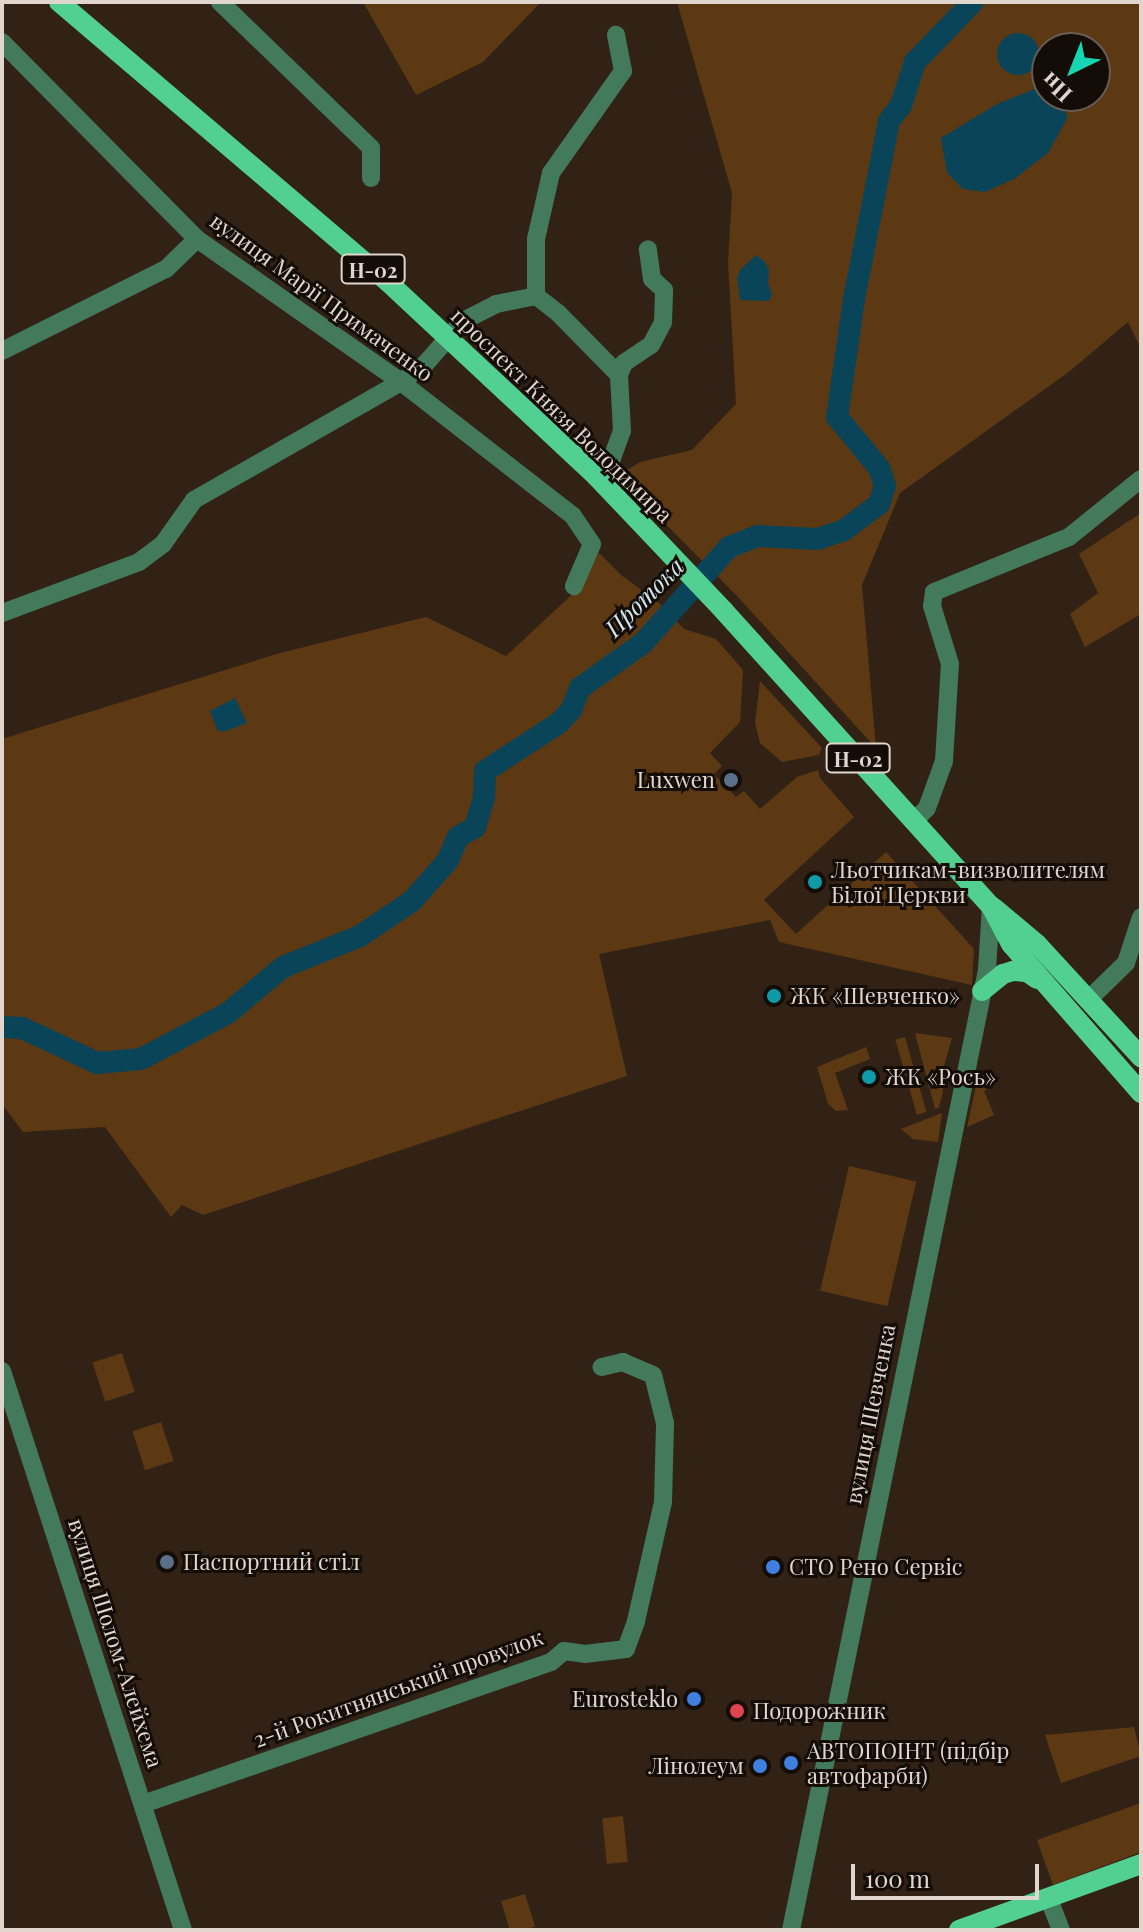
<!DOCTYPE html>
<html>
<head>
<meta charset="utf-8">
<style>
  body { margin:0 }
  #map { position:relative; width:1143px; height:1932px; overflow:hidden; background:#312215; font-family:"Playfair Display",serif }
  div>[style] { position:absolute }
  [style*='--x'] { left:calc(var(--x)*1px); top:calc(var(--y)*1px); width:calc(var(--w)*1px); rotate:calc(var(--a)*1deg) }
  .green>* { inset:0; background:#5d3913; transform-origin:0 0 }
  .water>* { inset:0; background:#094458 }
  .round { border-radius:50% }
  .river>* { height:22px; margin:-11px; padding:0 11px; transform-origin:11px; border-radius:11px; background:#094458 }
  .minor>* { height:18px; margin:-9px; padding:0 9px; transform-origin:9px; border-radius:9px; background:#437a5c }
  .major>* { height:20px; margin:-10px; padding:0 10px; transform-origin:10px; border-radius:10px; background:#51d092 }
  .dots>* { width:22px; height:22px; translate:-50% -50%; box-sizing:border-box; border:4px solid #140d07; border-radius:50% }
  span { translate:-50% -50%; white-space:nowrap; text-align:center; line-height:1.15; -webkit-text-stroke:6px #140d07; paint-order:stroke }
  .shield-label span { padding:2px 6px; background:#140d07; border:2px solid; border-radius:6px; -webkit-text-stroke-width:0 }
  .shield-label { font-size:20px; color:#e0d6cd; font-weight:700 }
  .street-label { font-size:22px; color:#e0d6cd }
  .poi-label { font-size:22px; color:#e0d6cd }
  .right { translate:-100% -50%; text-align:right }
  .left { translate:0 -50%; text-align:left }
  .water-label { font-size:24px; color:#d0e7f2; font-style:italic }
  .frame { position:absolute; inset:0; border:4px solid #e0d6cd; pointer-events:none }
  .north { position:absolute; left:1031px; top:32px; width:80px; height:80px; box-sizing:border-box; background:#140d07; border:2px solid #665d56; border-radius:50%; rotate:223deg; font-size:22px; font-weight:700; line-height:32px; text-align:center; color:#e0d6cd }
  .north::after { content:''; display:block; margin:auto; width:28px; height:36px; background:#16d5b3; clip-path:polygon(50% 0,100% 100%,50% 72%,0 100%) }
  .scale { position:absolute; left:851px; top:1864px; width:188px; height:36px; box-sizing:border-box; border:4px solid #e0d6cd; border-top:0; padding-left:10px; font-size:24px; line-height:28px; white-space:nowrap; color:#e0d6cd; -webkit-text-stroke:6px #140d07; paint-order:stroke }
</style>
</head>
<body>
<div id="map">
  <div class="green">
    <div style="clip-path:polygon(363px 2px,541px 2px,483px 62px,416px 95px)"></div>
    <div style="clip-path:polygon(evenodd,677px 2px,1141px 2px,1141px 349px,1128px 322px,1070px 371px,900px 493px,862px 585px,876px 748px,738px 597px,618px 476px,640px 462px,692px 450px,736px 404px,728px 262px,732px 193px,677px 2px,1047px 48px,1095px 48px,1095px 96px,1047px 96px,1047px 48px)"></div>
    <div style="clip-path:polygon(1141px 513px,1141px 614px,1085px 647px,1070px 614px,1098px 593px,1079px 554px)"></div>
    <div style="clip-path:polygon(597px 551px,621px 575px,659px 603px,684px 629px,716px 639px,743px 670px,740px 722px,710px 753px,722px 766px,714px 774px,736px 797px,744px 791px,760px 809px,797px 777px,818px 770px,820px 778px,854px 817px,764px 900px,796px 934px,886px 852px,974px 949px,972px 985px,779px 942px,770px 920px,599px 954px,627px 1076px,203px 1215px,182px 1205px,171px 1217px,105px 1127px,23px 1132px,2px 1104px,2px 739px,280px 653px,426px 617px,506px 656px,581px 586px)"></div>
    <div style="clip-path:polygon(760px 681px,822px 748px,819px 755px,782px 762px,760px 743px,755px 723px)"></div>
    <div style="clip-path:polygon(915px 1033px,952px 1038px,942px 1073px,945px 1075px,942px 1096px,939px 1107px,935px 1109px)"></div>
    <div style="left:905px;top:1037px;width:78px;height:10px;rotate:74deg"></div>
    <div style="clip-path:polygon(866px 1047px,870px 1059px,835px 1073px,848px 1110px,836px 1111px,828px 1104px,817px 1067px)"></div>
    <div style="clip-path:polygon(986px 1074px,992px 1087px,984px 1091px,994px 1115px,967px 1127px,978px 1077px)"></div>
    <div style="clip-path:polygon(942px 1113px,938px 1142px,913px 1139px,901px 1129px)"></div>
    <div style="left:849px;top:1166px;width:69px;height:128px;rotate:13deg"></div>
    <div style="left:122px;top:1353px;width:41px;height:31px;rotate:72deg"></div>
    <div style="left:161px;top:1422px;width:41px;height:30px;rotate:72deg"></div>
    <div style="clip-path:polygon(1134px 1727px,1141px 1756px,1061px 1783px,1045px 1735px)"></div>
    <div style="clip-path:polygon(1141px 1803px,1141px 1852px,1053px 1885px,1037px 1840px)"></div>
    <div style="left:623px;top:1816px;width:46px;height:21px;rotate:84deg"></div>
    <div style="left:525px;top:1894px;width:34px;height:25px;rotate:73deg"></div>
  </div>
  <div class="water">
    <div class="round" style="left:997px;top:33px;width:42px;height:42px"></div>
    <div style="clip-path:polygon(1037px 88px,1059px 101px,1068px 117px,1048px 153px,1014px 179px,985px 192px,963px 189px,947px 173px,941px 138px,997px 104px)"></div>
    <div style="clip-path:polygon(756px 255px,765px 262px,769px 270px,768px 283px,772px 295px,769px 301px,740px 300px,737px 278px,740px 270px)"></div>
    <div style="clip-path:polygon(235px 698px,247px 723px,223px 732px,217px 730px,210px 711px)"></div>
  </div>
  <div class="river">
    <div style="--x:2;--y:1027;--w:20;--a:3"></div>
    <div style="--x:22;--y:1028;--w:83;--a:25"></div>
    <div style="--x:97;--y:1063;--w:44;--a:-5.2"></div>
    <div style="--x:141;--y:1059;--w:98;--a:-27.9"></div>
    <div style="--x:228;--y:1013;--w:72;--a:-39.9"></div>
    <div style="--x:283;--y:967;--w:83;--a:-21.9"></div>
    <div style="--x:360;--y:936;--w:63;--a:-33.9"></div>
    <div style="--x:412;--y:901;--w:55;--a:-48.7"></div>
    <div style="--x:448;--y:860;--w:25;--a:-67"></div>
    <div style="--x:458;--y:837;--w:20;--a:-30"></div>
    <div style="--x:475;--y:827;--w:31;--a:-73"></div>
    <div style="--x:484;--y:797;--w:26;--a:-88"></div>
    <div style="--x:485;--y:771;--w:88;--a:-33"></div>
    <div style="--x:559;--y:723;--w:18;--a:-47"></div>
    <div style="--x:571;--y:710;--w:24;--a:-68"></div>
    <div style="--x:580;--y:688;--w:77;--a:-35.5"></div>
    <div style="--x:643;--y:643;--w:129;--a:-48.1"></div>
    <div style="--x:729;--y:547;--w:31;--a:-21"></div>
    <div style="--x:758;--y:536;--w:59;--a:2.9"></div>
    <div style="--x:817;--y:539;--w:28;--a:-18"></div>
    <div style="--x:844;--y:530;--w:44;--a:-36.6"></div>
    <div style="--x:879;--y:504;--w:19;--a:-72"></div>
    <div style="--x:885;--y:486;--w:19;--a:-108"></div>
    <div style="--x:879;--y:468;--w:66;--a:-129.5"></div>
    <div style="--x:837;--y:417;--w:119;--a:-81.8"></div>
    <div style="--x:854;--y:299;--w:181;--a:-78.9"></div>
    <div style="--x:889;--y:121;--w:20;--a:-53"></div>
    <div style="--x:901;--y:105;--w:45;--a:-72"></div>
    <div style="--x:915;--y:62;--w:83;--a:-46"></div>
  </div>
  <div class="minor">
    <div style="--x:220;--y:2;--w:210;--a:44"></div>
    <div style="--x:371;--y:148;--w:30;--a:90"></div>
    <div style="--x:2;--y:42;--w:277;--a:45.3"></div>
    <div style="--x:197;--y:239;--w:249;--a:35"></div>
    <div style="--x:401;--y:382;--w:218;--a:37.9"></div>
    <div style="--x:573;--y:516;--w:34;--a:56"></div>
    <div style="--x:592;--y:544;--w:46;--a:113.2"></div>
    <div style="--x:2;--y:351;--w:183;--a:-26.6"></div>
    <div style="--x:166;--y:269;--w:43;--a:-44.1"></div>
    <div style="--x:619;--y:375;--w:13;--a:-67"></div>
    <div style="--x:624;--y:363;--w:32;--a:-34"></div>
    <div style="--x:651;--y:345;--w:26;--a:-62"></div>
    <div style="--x:663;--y:322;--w:32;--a:-88"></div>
    <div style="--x:664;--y:290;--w:16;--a:-137"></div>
    <div style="--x:652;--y:279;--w:30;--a:-98"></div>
    <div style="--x:596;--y:476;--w:24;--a:-48"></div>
    <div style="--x:612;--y:458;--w:29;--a:-70"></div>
    <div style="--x:622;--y:431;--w:56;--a:-93.1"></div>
    <div style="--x:619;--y:375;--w:87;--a:-134.5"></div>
    <div style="--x:558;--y:313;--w:28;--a:-142"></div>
    <div style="--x:536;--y:296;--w:57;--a:-90"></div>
    <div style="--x:536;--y:239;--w:68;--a:-77.2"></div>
    <div style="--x:551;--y:173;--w:125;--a:-54.8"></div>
    <div style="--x:623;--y:71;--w:37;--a:-101"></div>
    <div style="--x:2;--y:613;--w:146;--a:-20.4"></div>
    <div style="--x:139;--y:562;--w:30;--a:-37"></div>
    <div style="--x:163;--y:544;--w:54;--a:-54.8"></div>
    <div style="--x:194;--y:500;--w:238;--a:-29.7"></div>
    <div style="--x:401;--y:382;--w:31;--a:-37"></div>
    <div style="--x:426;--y:363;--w:56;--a:-48.6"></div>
    <div style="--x:463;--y:321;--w:37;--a:-27"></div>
    <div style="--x:496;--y:304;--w:41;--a:-11.3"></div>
    <div style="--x:914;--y:821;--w:18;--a:-45"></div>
    <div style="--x:927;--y:808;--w:50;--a:-70.1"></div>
    <div style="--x:944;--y:761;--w:97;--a:-86.5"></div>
    <div style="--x:950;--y:664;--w:61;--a:-107.2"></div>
    <div style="--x:932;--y:606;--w:14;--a:-82"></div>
    <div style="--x:934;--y:592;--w:146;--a:-22.2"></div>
    <div style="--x:1069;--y:537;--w:92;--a:-38.9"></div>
    <div style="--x:1088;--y:1000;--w:53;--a:-44.2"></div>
    <div style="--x:1126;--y:963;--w:48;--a:-71.9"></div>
    <div style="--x:2;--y:1371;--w:588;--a:72.06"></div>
    <div style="--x:143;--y:1804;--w:432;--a:-19.2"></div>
    <div style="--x:551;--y:1662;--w:17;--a:-40"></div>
    <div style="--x:564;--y:1651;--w:21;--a:8"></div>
    <div style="--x:585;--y:1654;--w:41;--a:-7"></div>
    <div style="--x:626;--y:1649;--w:30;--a:-70"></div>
    <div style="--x:636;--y:1621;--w:122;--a:-77.2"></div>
    <div style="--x:663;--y:1502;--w:79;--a:-88.5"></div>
    <div style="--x:665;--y:1423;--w:49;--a:-104"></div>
    <div style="--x:653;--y:1375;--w:33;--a:-157"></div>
    <div style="--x:623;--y:1362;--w:22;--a:167"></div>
    <div style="--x:1049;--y:1899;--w:33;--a:69"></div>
    <div style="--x:791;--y:1930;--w:980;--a:-78.46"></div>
    <div style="--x:987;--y:970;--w:64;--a:-86.4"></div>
  </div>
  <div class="major">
    <div style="--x:59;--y:2;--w:432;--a:40.4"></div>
    <div style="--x:388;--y:282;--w:284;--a:43"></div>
    <div style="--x:596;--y:476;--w:186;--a:46.5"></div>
    <div style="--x:724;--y:611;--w:398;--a:47.9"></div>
    <div style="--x:991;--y:906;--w:43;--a:62.2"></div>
    <div style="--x:1011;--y:944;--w:198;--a:48.9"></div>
    <div style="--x:994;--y:908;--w:56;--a:39.9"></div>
    <div style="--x:1037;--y:944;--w:154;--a:47.4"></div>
    <div style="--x:982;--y:991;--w:27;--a:-39"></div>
    <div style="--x:1003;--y:974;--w:10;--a:-17"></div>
    <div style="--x:1013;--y:971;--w:14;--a:4"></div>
    <div style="--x:1027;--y:972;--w:12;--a:35"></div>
    <div style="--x:959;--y:1930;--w:194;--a:-19.9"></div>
  </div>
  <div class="dots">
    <div style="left:731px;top:780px;background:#5c6f8a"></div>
    <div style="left:815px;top:882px;background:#0f9aa8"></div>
    <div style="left:774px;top:996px;background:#0f9aa8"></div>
    <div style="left:869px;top:1077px;background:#0f9aa8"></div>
    <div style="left:167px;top:1562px;background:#5c6f8a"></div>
    <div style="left:773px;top:1567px;background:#3f7fe0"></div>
    <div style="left:694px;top:1699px;background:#3f7fe0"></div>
    <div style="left:737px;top:1711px;background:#e0444e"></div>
    <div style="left:791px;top:1763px;background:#3f7fe0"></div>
    <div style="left:760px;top:1766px;background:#3f7fe0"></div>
  </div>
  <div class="shield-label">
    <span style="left:373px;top:269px">Н-02</span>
    <span style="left:858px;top:758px">Н-02</span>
  </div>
  <div class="street-label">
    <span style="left:322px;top:297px;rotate:36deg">вулиця Марії Примаченко</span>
    <span style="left:562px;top:415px;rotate:44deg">проспект Князя Володимира</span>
    <span style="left:870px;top:1414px;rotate:-79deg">вулиця Шевченка</span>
    <span style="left:116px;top:1643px;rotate:72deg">вулиця Шолом-Алейхема</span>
    <span style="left:398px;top:1688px;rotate:-20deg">2-й Рокитнянський провулок</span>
  </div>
  <div class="poi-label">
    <span class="right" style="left:715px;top:780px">Luxwen</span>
    <span class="left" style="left:831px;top:882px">Льотчикам-визволителям<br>Білої Церкви</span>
    <span class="left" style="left:790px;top:996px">ЖК «Шевченко»</span>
    <span class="left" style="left:885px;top:1077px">ЖК «Рось»</span>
    <span class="left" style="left:183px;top:1562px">Паспортний стіл</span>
    <span class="left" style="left:789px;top:1567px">СТО Рено Сервіс</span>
    <span class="right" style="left:678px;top:1699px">Eurosteklo</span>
    <span class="left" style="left:753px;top:1711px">Подорожник</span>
    <span class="left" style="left:807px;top:1763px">АВТОПОІНТ (підбір<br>автофарби)</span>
    <span class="right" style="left:744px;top:1766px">Лінолеум</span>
  </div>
  <div class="water-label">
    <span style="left:644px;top:597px;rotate:-45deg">Протока</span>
  </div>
  <div class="frame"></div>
  <div class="north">Пн</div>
  <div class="scale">100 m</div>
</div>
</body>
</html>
